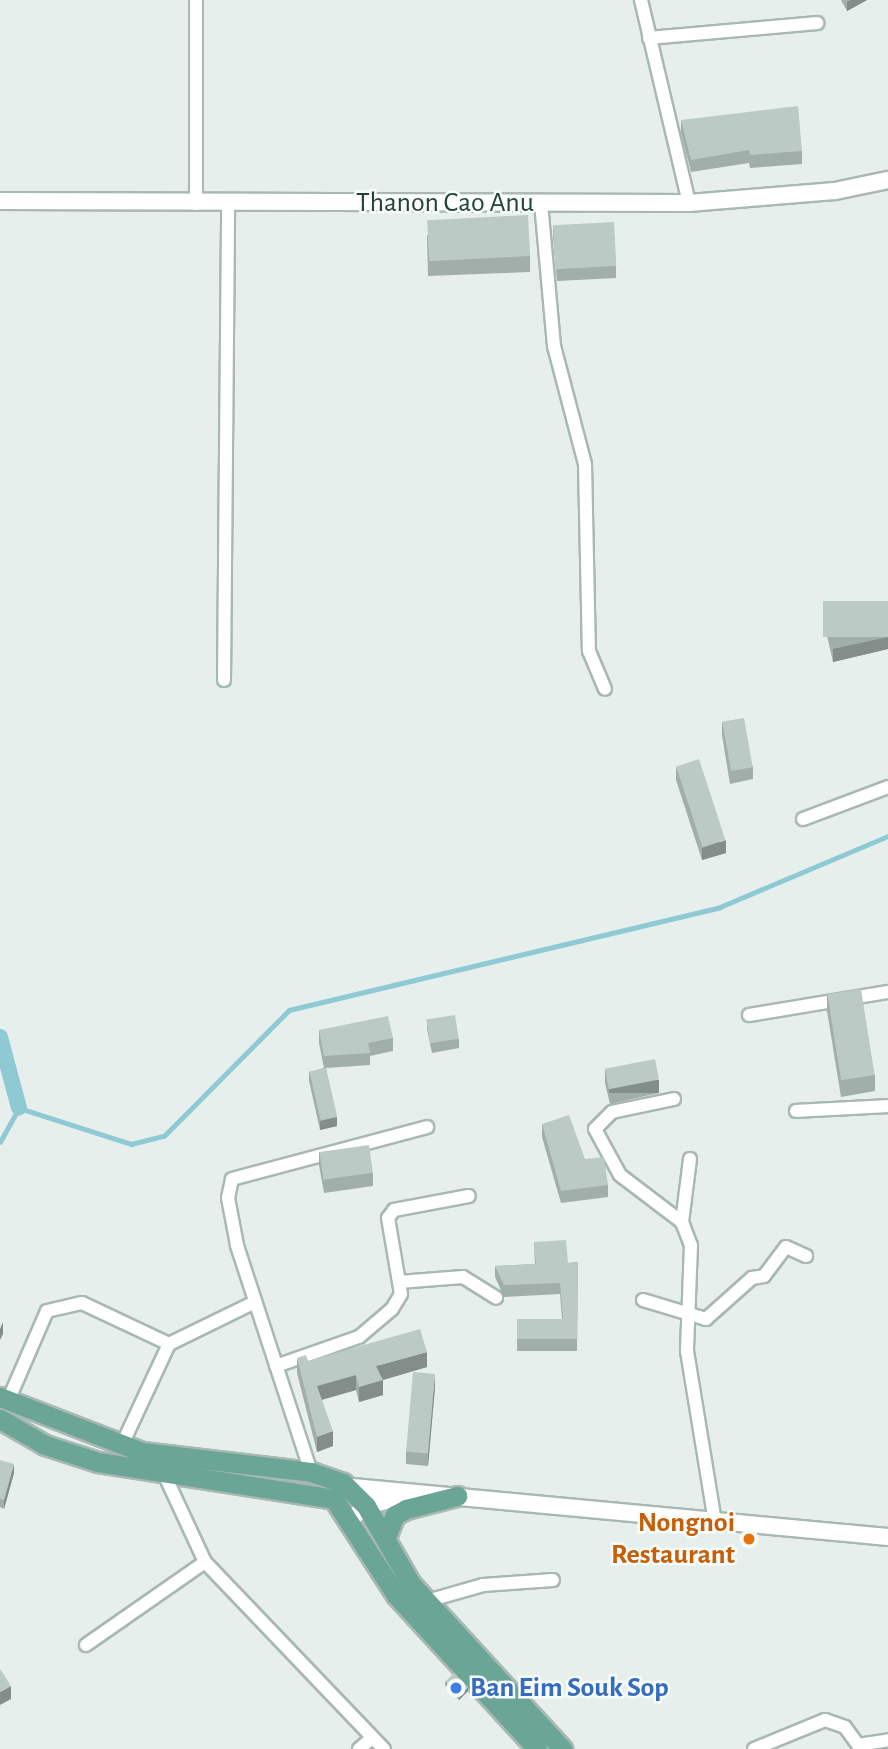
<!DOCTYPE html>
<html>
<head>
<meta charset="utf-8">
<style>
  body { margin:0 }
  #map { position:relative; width:888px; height:1749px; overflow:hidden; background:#e6efeb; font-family:"Alegreya Sans",sans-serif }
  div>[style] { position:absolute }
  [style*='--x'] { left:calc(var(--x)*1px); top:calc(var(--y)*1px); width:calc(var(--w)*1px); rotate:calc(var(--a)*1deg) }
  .stream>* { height:4.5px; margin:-2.25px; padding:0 2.25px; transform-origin:2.25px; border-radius:2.25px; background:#8ec9d4 }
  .canal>* { height:16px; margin:-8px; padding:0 8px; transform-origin:8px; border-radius:8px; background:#8ec9d4 }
  .roads { filter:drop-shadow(2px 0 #a8b8b2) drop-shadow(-2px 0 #a8b8b2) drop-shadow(0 2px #a8b8b2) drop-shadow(0 -2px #a8b8b2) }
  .minor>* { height:12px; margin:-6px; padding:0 6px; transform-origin:6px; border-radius:6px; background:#fff }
  .tertiary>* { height:16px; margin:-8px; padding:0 8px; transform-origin:8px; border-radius:8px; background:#fff }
  .primary>* { height:19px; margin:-9.5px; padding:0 9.5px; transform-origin:9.5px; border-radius:9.5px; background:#6aa596 }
  .wall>* { inset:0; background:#a1aea9 }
  .shaded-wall>* { inset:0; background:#838d89; transform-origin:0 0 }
  .building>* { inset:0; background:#bbcac4; transform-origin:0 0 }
  .dots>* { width:19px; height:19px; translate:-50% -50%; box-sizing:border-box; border:4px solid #f7fbf9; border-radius:50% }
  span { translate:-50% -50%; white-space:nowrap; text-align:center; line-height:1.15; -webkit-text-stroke:5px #f7fbf9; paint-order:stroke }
  .street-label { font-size:28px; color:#24423a }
  .food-label { font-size:28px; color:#c56008; font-weight:700 }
  .right { translate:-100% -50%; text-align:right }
  .shop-label { font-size:28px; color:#366cbe; font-weight:700 }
  .left { translate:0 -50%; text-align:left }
</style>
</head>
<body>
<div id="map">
  <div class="stream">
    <div style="--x:0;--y:1142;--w:39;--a:-61"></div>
    <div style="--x:19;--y:1108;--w:118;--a:17.8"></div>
    <div style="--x:131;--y:1144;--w:34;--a:-14"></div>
    <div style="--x:164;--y:1136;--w:177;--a:-45.2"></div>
    <div style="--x:289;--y:1010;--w:443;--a:-13.4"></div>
    <div style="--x:720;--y:907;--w:182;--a:-22.9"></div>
  </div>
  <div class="canal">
    <div style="--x:0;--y:1037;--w:73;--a:75"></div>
  </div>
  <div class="roads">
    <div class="minor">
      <div style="--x:196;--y:0;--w:204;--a:90"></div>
      <div style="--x:641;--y:0;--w:209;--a:76.7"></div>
      <div style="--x:649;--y:38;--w:169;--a:-5.1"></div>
      <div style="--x:541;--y:203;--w:144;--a:84.8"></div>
      <div style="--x:554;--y:346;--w:122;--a:75.3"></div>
      <div style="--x:585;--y:464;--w:187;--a:88.8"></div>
      <div style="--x:589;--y:651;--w:41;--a:67.2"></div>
      <div style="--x:224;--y:680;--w:476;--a:-89.5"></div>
      <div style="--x:803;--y:819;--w:91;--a:-20.6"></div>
      <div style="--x:749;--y:1015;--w:141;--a:-9.4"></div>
      <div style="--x:674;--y:1099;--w:63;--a:168.2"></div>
      <div style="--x:612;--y:1112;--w:24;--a:135"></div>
      <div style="--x:595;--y:1129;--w:52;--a:61.5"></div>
      <div style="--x:620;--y:1175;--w:78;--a:37.2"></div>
      <div style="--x:796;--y:1111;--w:92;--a:-3.1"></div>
      <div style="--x:690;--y:1159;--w:64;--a:97.2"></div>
      <div style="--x:682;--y:1222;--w:25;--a:69"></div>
      <div style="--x:691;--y:1245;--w:106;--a:92.2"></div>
      <div style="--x:687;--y:1351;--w:167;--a:80.7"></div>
      <div style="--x:399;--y:1282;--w:64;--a:-4.5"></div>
      <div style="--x:463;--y:1277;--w:39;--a:32"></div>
      <div style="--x:643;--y:1300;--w:66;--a:16.8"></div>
      <div style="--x:706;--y:1319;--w:62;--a:-41.7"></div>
      <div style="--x:752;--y:1278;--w:12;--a:-9"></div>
      <div style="--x:764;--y:1276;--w:36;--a:-53"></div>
      <div style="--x:786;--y:1247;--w:22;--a:24"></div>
      <div style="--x:169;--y:1344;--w:96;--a:-26"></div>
      <div style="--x:276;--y:1366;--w:88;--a:-19.3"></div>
      <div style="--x:359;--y:1337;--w:43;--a:-40.3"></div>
      <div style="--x:392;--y:1309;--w:17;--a:-59"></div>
      <div style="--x:401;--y:1294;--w:77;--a:-99.7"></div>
      <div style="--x:388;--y:1218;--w:10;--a:-53"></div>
      <div style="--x:394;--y:1210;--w:76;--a:-10.6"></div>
      <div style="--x:8;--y:1401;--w:98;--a:-66.6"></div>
      <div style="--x:47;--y:1311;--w:36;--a:-13"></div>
      <div style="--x:82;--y:1303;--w:96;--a:25.2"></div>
      <div style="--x:169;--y:1344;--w:114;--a:115"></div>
      <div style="--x:311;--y:1472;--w:239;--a:-108.1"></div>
      <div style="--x:237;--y:1245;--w:48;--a:-100.8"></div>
      <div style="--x:228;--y:1198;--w:19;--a:-78"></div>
      <div style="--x:232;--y:1179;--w:202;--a:-14.9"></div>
      <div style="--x:166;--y:1478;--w:93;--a:65.1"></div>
      <div style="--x:205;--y:1562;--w:259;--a:46.3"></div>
      <div style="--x:427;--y:1601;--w:58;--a:-15.9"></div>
      <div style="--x:483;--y:1585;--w:70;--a:-4.1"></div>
      <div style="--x:86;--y:1645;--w:145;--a:-34.9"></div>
      <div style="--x:359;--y:1749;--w:17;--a:-40"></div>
      <div style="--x:754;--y:1749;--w:77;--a:-22.2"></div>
      <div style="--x:825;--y:1720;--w:21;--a:19"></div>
      <div style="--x:845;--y:1727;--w:22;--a:54"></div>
      <div style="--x:858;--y:1745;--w:30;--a:-9"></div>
    </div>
    <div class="tertiary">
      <div style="--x:0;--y:201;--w:689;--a:0.17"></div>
      <div style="--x:689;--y:203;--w:146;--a:-4.7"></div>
      <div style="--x:835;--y:191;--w:54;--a:-11.7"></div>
      <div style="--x:342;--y:1486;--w:548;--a:5.34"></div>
      <div style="--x:351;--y:1519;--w:20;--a:-41"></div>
      <div style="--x:366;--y:1506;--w:41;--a:-14"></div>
    </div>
    <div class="primary">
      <div style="--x:0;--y:1397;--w:152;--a:21.2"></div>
      <div style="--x:142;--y:1452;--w:170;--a:6.7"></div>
      <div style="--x:311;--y:1472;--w:34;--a:19"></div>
      <div style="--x:343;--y:1483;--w:33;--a:45"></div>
      <div style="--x:366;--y:1506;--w:90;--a:60"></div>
      <div style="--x:411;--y:1584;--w:224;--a:47.5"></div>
      <div style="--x:0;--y:1419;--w:52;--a:30"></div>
      <div style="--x:45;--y:1445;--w:56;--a:17.8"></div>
      <div style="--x:98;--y:1462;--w:239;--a:8.9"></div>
      <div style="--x:334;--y:1499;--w:114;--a:57.1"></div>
      <div style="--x:396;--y:1595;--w:209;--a:47.5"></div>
      <div style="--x:386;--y:1537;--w:24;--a:-68"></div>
      <div style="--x:395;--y:1515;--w:13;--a:-29"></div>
      <div style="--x:406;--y:1509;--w:53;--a:-14.3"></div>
    </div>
  </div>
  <div class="wall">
    <div style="clip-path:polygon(841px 0,867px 0,847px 11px)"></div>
    <div style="clip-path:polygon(681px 120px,802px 151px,802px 164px,750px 168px,749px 163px,691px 172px,681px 133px)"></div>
    <div style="clip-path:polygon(553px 225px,616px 266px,616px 278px,557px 281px,553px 237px)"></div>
    <div style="clip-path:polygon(427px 235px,530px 256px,530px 272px,428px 276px)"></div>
    <div style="clip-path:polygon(888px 601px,888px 649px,833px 662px,825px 627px,825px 615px)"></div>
    <div style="clip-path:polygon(722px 722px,753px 767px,753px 779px,730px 784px,722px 735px)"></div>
    <div style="clip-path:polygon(676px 767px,726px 853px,702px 860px,676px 780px)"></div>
    <div style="clip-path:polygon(827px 994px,875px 1075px,875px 1091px,841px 1097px,827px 1011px)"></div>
    <div style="clip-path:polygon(427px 1021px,459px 1039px,459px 1048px,432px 1053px,427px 1029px)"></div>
    <div style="clip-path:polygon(319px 1030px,393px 1038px,393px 1051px,370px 1056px,370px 1065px,326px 1068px,337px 1126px,320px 1130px,309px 1081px,309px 1072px,324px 1068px,319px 1043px)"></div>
    <div style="clip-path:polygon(605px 1070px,659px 1093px,610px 1104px,605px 1083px)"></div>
    <div style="clip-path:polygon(542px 1124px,585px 1159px,608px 1185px,608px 1197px,561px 1203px,542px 1137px)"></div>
    <div style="clip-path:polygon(319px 1152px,373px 1173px,373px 1186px,324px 1193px,319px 1165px)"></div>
    <div style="clip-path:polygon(534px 1242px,568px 1263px,578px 1262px,577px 1351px,517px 1351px,517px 1319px,562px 1319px,560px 1294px,504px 1297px,495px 1277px,495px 1266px,535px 1264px)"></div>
    <div style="clip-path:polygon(297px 1358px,308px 1361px,427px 1367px,383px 1380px,383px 1395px,359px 1402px,356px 1390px,322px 1400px,333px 1446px,317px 1452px,297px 1373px)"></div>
    <div style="clip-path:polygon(435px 1387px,428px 1466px,406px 1464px,406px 1452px)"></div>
    <div style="clip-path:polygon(0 1460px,14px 1473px,4px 1509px,0 1507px)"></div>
    <div style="clip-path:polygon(445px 1681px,468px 1691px,459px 1700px,445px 1685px)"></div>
  </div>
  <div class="shaded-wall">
    <div style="clip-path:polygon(851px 0,867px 0,847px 11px,847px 2px)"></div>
    <div style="clip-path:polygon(888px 637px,888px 649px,833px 662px,833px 649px)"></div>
    <div style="clip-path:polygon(726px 840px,726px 853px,702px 860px,702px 848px)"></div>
    <div style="left:659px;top:1080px;width:13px;height:50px;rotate:90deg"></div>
    <div style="clip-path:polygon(337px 1117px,337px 1126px,320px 1130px,320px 1121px)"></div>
    <div style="clip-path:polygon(3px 1322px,3px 1334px,0 1340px,0 1329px)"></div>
    <div style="clip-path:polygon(427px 1352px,427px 1367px,376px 1382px,376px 1366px)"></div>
    <div style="clip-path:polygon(435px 1374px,435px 1387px,428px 1466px,428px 1453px)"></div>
    <div style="clip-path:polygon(356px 1375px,356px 1390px,317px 1401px,317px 1386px)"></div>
    <div style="clip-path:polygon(383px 1380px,383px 1395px,359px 1402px,359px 1387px)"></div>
    <div style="clip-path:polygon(333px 1431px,333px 1446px,317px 1452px,317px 1437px)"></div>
    <div style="clip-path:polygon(14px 1464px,14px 1473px,4px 1509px,4px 1500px)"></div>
    <div style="clip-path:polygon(11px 1686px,11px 1699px,0 1705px,0 1692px)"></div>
    <div style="clip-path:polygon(468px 1687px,468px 1691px,459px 1700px,459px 1695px)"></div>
  </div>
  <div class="building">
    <div style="clip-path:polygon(798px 106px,802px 151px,750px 155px,749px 150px,691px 160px,681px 120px)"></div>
    <div style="left:528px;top:215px;width:41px;height:101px;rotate:87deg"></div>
    <div style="left:614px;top:222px;width:44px;height:61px;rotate:87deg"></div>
    <div style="left:888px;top:601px;width:36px;height:65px;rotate:90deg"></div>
    <div style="left:744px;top:718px;width:50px;height:22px;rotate:80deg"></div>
    <div style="left:699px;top:759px;width:85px;height:24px;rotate:72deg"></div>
    <div style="left:861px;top:989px;width:87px;height:34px;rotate:81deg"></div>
    <div style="left:455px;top:1015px;width:24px;height:29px;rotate:81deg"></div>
    <div style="clip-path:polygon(388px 1016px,393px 1038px,368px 1043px,370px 1053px,324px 1056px,319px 1030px)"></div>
    <div style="left:655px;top:1059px;width:21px;height:51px;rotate:79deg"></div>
    <div style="left:326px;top:1068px;width:50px;height:17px;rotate:77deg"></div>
    <div style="clip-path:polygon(569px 1115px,585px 1159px,604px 1157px,608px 1185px,561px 1191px,542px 1124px)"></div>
    <div style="left:369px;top:1145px;width:28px;height:50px;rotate:82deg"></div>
    <div style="clip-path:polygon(566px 1240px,568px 1263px,578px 1262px,577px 1339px,517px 1339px,517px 1319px,563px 1319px,560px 1283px,504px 1285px,495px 1266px,536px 1264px,534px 1242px)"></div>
    <div style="clip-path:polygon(420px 1329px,427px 1352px,376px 1366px,383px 1380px,359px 1387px,356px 1375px,317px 1386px,333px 1431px,317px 1437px,297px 1358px,306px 1355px,308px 1361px)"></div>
    <div style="left:413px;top:1372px;width:22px;height:80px;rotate:5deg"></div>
    <div style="clip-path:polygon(0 1460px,14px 1464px,4px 1500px,0 1499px)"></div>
    <div style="clip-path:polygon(0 1669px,11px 1686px,0 1692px)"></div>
    <div style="left:454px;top:1673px;width:20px;height:12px;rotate:45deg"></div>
  </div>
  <div class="dots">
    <div style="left:749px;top:1539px;background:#e8710a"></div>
    <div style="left:456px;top:1688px;background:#3f7fe0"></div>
  </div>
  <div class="street-label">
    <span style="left:445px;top:203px">Thanon Cao Anu</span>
  </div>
  <div class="food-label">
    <span class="right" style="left:735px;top:1539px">Nongnoi<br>Restaurant</span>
  </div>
  <div class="shop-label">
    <span class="left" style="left:470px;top:1688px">Ban Eim Souk Sop</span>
  </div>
</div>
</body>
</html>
